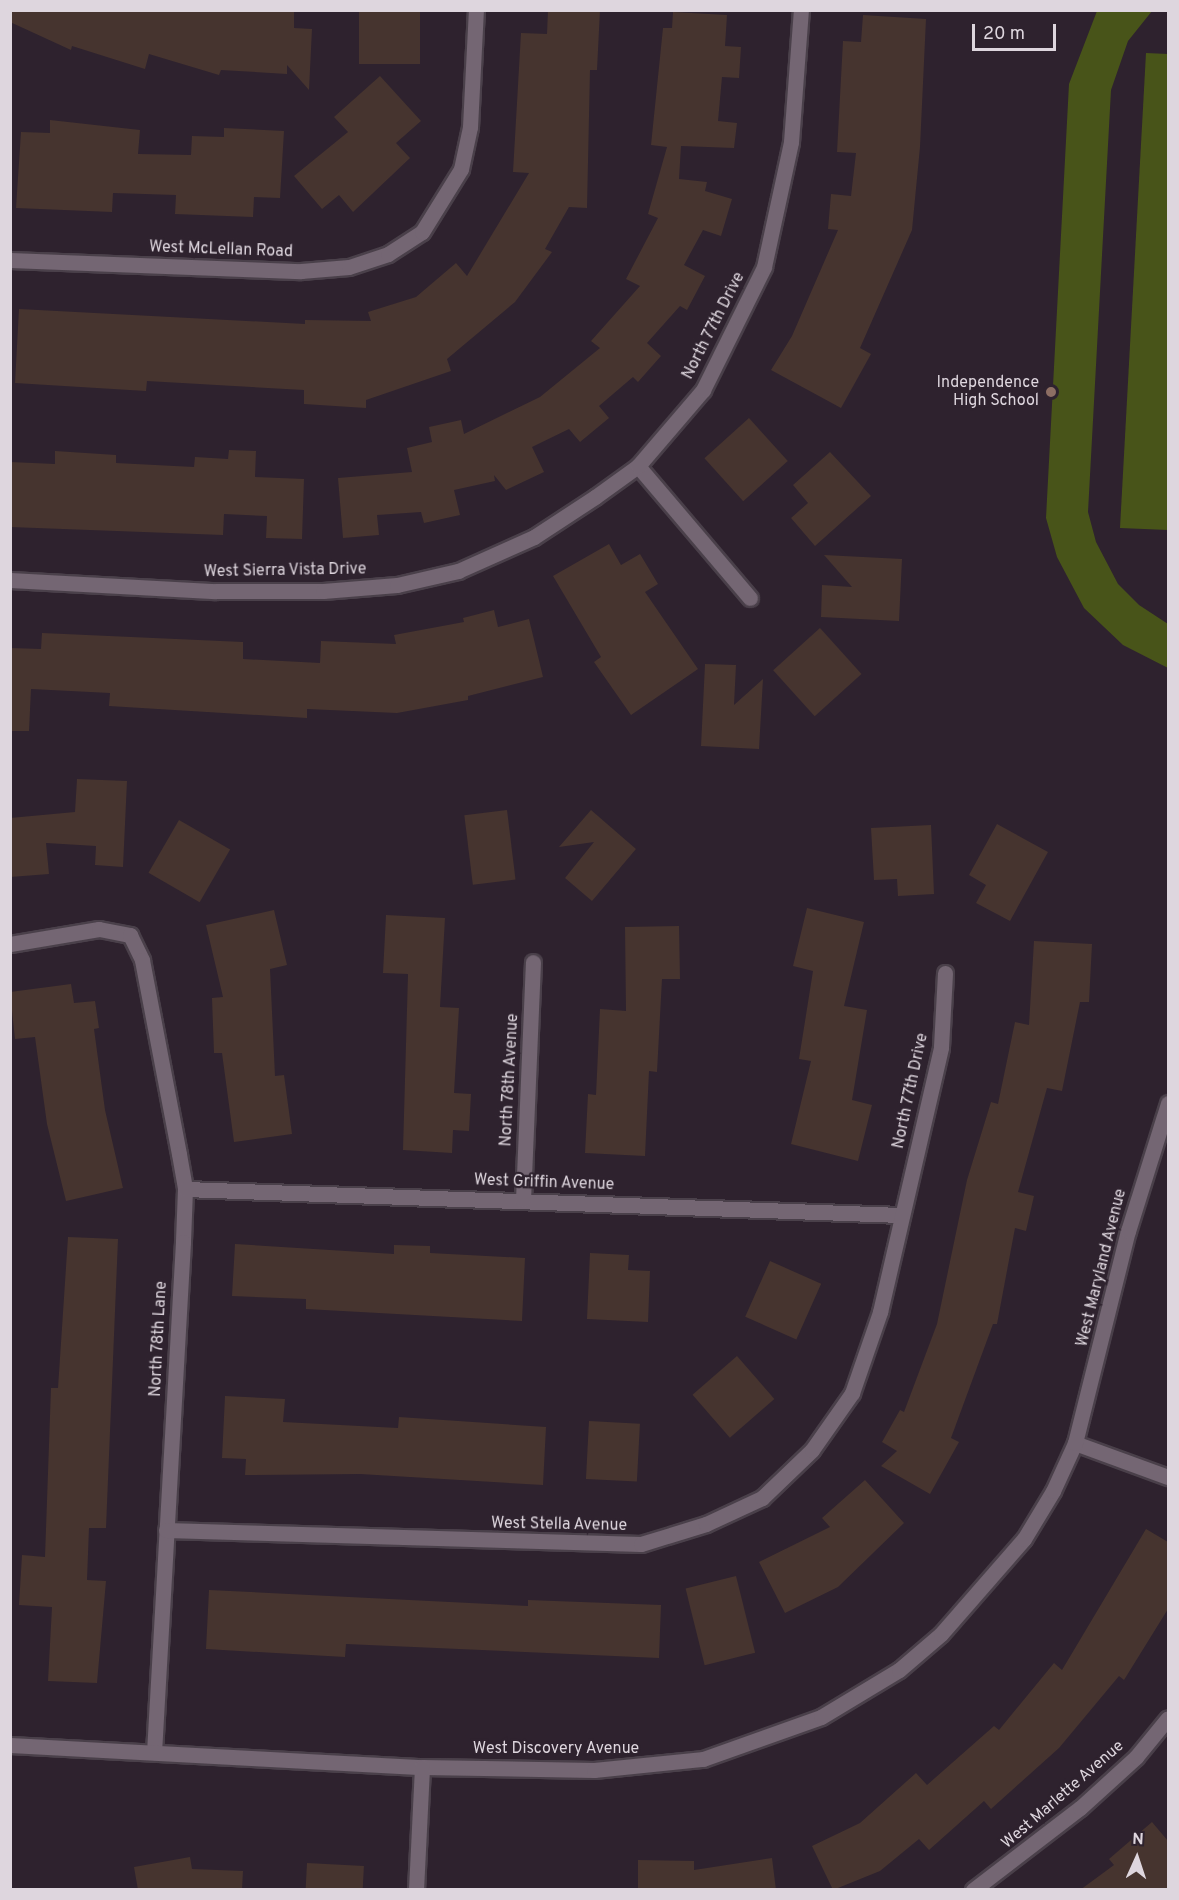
<!DOCTYPE html>
<html>
<head>
<meta charset="utf-8">
<style>
  body { margin:0 }
  #map { position:relative; width:1179px; height:1900px; overflow:hidden; background:#2e222e; font-family:Overpass,sans-serif }
  div>[style] { position:absolute }
  [style*='--x'] { left:calc(var(--x)*1px); top:calc(var(--y)*1px); width:calc(var(--w)*1px); rotate:calc(var(--a)*1deg) }
  .green>* { inset:0; background:#485419 }
  .building>* { inset:0; background:#46342f; transform-origin:0 0 }
  .roads { filter:drop-shadow(2px 0 #4a404a) drop-shadow(-2px 0 #4a404a) drop-shadow(0 2px #4a404a) drop-shadow(0 -2px #4a404a) }
  .minor>* { height:15px; margin:-7.5px; padding:0 7.5px; transform-origin:7.5px; border-radius:7.5px; background:#746673 }
  .dots>* { width:16px; height:16px; translate:-50% -50%; box-sizing:border-box; border:3px solid #2e222e; border-radius:50% }
  span { translate:-50% -50%; white-space:nowrap; text-align:center; line-height:1.15; -webkit-text-stroke:4.5px #2e222e; paint-order:stroke }
  .street-label { font-size:16px; color:#ded6de }
  .poi-label { font-size:16px; color:#ded6de }
  .right { translate:-100% -50%; text-align:right }
  .frame { position:absolute; inset:0; border:12px solid #ded6de; pointer-events:none }
  .north { position:absolute; left:1107px; top:1828px; width:60px; height:60px; -webkit-text-stroke:4px #2e222e; paint-order:stroke; rotate:3deg; font-size:16px; font-weight:700; line-height:24px; text-align:center; color:#ded6de }
  .north::after { content:''; display:block; margin:auto; width:21px; height:27px; background:#ded6de; clip-path:polygon(50% 0,100% 100%,50% 72%,0 100%) }
  .scale { position:absolute; left:972px; top:24px; width:84px; height:27px; box-sizing:border-box; border:3px solid #ded6de; border-top:0; padding-left:8px; font-size:18px; line-height:21px; white-space:nowrap; color:#ded6de; -webkit-text-stroke:4px #2e222e; paint-order:stroke }
</style>
</head>
<body>
<div id="map">
  <div class="green">
    <div style="clip-path:polygon(1097px 11px,1152px 11px,1128px 41px,1111px 90px,1088px 512px,1096px 542px,1118px 584px,1139px 605px,1168px 624px,1168px 668px,1123px 645px,1084px 608px,1057px 557px,1046px 518px,1069px 84px)"></div>
    <div style="clip-path:polygon(1146px 53px,1168px 54px,1168px 530px,1120px 528px)"></div>
  </div>
  <div class="building">
    <div style="clip-path:polygon(10px 10px,294px 10px,294px 28px,312px 29px,309px 90px,287px 65px,287px 74px,221px 70px,219px 75px,149px 54px,145px 69px,72px 46px,71px 50px,10px 22px)"></div>
    <div style="left:359px;top:10px;width:61px;height:54px"></div>
    <div style="clip-path:polygon(548px 10px,600px 10px,597px 70px,590px 70px,587px 208px,569px 207px,545px 249px,552px 252px,515px 302px,447px 359px,451px 371px,366px 400px,366px 408px,304px 404px,304px 390px,147px 381px,146px 391px,15px 383px,19px 309px,305px 324px,305px 320px,371px 321px,368px 312px,416px 297px,456px 263px,467px 276px,529px 173px,513px 172px,521px 33px,547px 34px)"></div>
    <div style="clip-path:polygon(673px 12px,727px 15px,725px 46px,741px 47px,739px 78px,722px 77px,718px 121px,737px 123px,734px 148px,681px 146px,679px 179px,707px 182px,705px 191px,732px 199px,721px 236px,703px 230px,684px 265px,705px 276px,687px 310px,680px 306px,647px 343px,661px 356px,638px 382px,633px 377px,599px 406px,609px 418px,580px 442px,569px 429px,532px 447px,544px 472px,506px 490px,494px 475px,495px 481px,454px 490px,460px 515px,424px 523px,421px 512px,377px 515px,379px 535px,343px 538px,338px 478px,412px 472px,407px 448px,432px 442px,429px 427px,461px 420px,464px 434px,540px 397px,600px 348px,591px 341px,640px 286px,626px 279px,658px 218px,648px 214px,667px 147px,651px 145px,663px 28px,672px 28px)"></div>
    <div style="clip-path:polygon(863px 15px,926px 19px,920px 147px,912px 230px,860px 348px,871px 354px,841px 408px,771px 370px,792px 336px,838px 230px,828px 229px,831px 194px,851px 196px,856px 153px,837px 152px,843px 41px,861px 42px)"></div>
    <div style="clip-path:polygon(380px 76px,421px 121px,396px 143px,410px 158px,353px 212px,339px 195px,322px 209px,294px 176px,348px 132px,334px 117px)"></div>
    <div style="clip-path:polygon(50px 120px,140px 130px,138px 154px,191px 155px,192px 136px,224px 137px,224px 128px,284px 131px,280px 198px,254px 197px,253px 217px,175px 214px,176px 195px,113px 193px,112px 212px,16px 208px,21px 132px,50px 133px)"></div>
    <div style="left:749px;top:418px;width:58px;height:60px;rotate:48deg"></div>
    <div style="clip-path:polygon(229px 450px,256px 451px,255px 477px,304px 479px,302px 539px,266px 538px,267px 516px,224px 514px,223px 535px,10px 527px,10px 462px,55px 464px,55px 451px,116px 455px,116px 463px,194px 467px,195px 457px,228px 459px)"></div>
    <div style="clip-path:polygon(830px 452px,871px 496px,815px 546px,791px 518px,808px 503px,793px 485px)"></div>
    <div style="clip-path:polygon(609px 544px,621px 565px,640px 554px,658px 584px,645px 592px,698px 669px,631px 715px,594px 662px,601px 657px,553px 576px)"></div>
    <div style="clip-path:polygon(824px 555px,902px 559px,899px 621px,821px 617px,822px 585px,852px 587px)"></div>
    <div style="clip-path:polygon(494px 610px,498px 627px,529px 619px,543px 677px,468px 696px,468px 700px,397px 713px,307px 709px,307px 718px,109px 706px,110px 693px,31px 689px,29px 731px,10px 731px,10px 648px,41px 649px,42px 633px,243px 642px,243px 659px,320px 663px,321px 641px,396px 644px,394px 635px,464px 622px,463px 618px)"></div>
    <div style="left:820px;top:628px;width:62px;height:63px;rotate:48deg"></div>
    <div style="clip-path:polygon(705px 664px,736px 665px,734px 705px,763px 679px,759px 749px,701px 746px)"></div>
    <div style="clip-path:polygon(77px 779px,127px 781px,123px 867px,95px 865px,96px 846px,46px 843px,49px 874px,10px 877px,10px 818px,75px 812px)"></div>
    <div style="left:507px;top:810px;width:70px;height:43px;rotate:83deg"></div>
    <div style="clip-path:polygon(591px 810px,636px 849px,592px 901px,565px 878px,594px 842px,559px 847px)"></div>
    <div style="left:179px;top:820px;width:59px;height:61px;rotate:30deg"></div>
    <div style="clip-path:polygon(997px 824px,1048px 852px,1010px 921px,976px 903px,986px 885px,969px 875px)"></div>
    <div style="clip-path:polygon(931px 825px,934px 894px,898px 896px,897px 879px,874px 880px,871px 828px)"></div>
    <div style="clip-path:polygon(807px 908px,864px 922px,844px 1006px,867px 1010px,852px 1100px,872px 1105px,858px 1161px,791px 1144px,811px 1061px,799px 1059px,813px 971px,793px 966px)"></div>
    <div style="clip-path:polygon(274px 910px,287px 965px,270px 969px,275px 1076px,284px 1075px,292px 1134px,234px 1142px,222px 1053px,214px 1053px,212px 998px,223px 997px,206px 925px)"></div>
    <div style="clip-path:polygon(386px 915px,445px 918px,440px 1007px,459px 1008px,454px 1093px,471px 1094px,469px 1131px,453px 1130px,452px 1153px,403px 1150px,408px 974px,383px 973px)"></div>
    <div style="clip-path:polygon(679px 926px,680px 979px,662px 979px,657px 1072px,649px 1071px,645px 1156px,585px 1153px,588px 1094px,596px 1095px,600px 1009px,626px 1011px,625px 927px)"></div>
    <div style="clip-path:polygon(1034px 941px,1092px 944px,1089px 1002px,1080px 1002px,1062px 1091px,1047px 1088px,1018px 1192px,1034px 1196px,1026px 1231px,1015px 1228px,997px 1324px,993px 1324px,951px 1438px,959px 1442px,930px 1494px,881px 1466px,897px 1451px,882px 1442px,900px 1410px,904px 1412px,937px 1324px,967px 1180px,991px 1102px,998px 1104px,1015px 1022px,1029px 1025px)"></div>
    <div style="clip-path:polygon(71px 984px,74px 1003px,95px 1001px,99px 1028px,94px 1029px,105px 1110px,123px 1188px,66px 1201px,47px 1124px,35px 1037px,15px 1039px,10px 992px)"></div>
    <div style="clip-path:polygon(68px 1237px,118px 1239px,106px 1528px,89px 1528px,87px 1580px,106px 1581px,97px 1683px,48px 1681px,52px 1607px,19px 1605px,22px 1555px,45px 1557px,51px 1388px,58px 1388px)"></div>
    <div style="clip-path:polygon(235px 1244px,394px 1254px,394px 1245px,430px 1246px,430px 1253px,525px 1258px,522px 1321px,306px 1309px,306px 1299px,232px 1296px)"></div>
    <div style="clip-path:polygon(590px 1253px,629px 1255px,628px 1270px,650px 1271px,648px 1322px,587px 1319px)"></div>
    <div style="left:770px;top:1261px;width:56px;height:61px;rotate:24deg"></div>
    <div style="left:737px;top:1356px;width:57px;height:59px;rotate:49deg"></div>
    <div style="clip-path:polygon(225px 1396px,285px 1399px,283px 1422px,398px 1428px,399px 1417px,546px 1427px,543px 1485px,360px 1474px,245px 1475px,246px 1459px,222px 1458px)"></div>
    <div style="left:589px;top:1421px;width:51px;height:58px;rotate:3deg"></div>
    <div style="clip-path:polygon(865px 1480px,904px 1523px,838px 1587px,785px 1613px,759px 1562px,830px 1527px,822px 1518px)"></div>
    <div style="clip-path:polygon(1146px 1529px,1168px 1542px,1168px 1609px,1124px 1680px,1119px 1676px,1059px 1748px,991px 1809px,984px 1801px,929px 1850px,919px 1839px,880px 1871px,833px 1890px,812px 1846px,860px 1823px,916px 1773px,927px 1785px,994px 1726px,999px 1730px,1054px 1663px,1062px 1670px)"></div>
    <div style="left:736px;top:1576px;width:79px;height:52px;rotate:76deg"></div>
    <div style="clip-path:polygon(209px 1590px,528px 1606px,528px 1600px,661px 1605px,659px 1658px,346px 1644px,345px 1657px,206px 1649px)"></div>
    <div style="clip-path:polygon(1152px 1822px,1168px 1841px,1168px 1890px,1080px 1890px,1114px 1865px,1109px 1859px)"></div>
    <div style="clip-path:polygon(190px 1857px,192px 1869px,243px 1871px,242px 1890px,138px 1890px,134px 1867px)"></div>
    <div style="clip-path:polygon(772px 1858px,776px 1890px,638px 1890px,638px 1860px,694px 1861px,694px 1870px)"></div>
    <div style="left:307px;top:1863px;width:57px;height:27px;rotate:3deg"></div>
  </div>
  <div class="roads">
    <div class="minor">
      <div style="--x:10;--y:260;--w:291;--a:2.2"></div>
      <div style="--x:301;--y:271;--w:48;--a:-4.8"></div>
      <div style="--x:349;--y:267;--w:41;--a:-18.4"></div>
      <div style="--x:388;--y:254;--w:40;--a:-32.9"></div>
      <div style="--x:422;--y:232;--w:74;--a:-58.2"></div>
      <div style="--x:461;--y:169;--w:43;--a:-77.9"></div>
      <div style="--x:470;--y:127;--w:117;--a:-87.1"></div>
      <div style="--x:638;--y:466;--w:173;--a:49.7"></div>
      <div style="--x:10;--y:580;--w:206;--a:3.1"></div>
      <div style="--x:216;--y:591;--w:107;--a:0"></div>
      <div style="--x:323;--y:591;--w:74;--a:-4.6"></div>
      <div style="--x:397;--y:585;--w:63;--a:-12.9"></div>
      <div style="--x:458;--y:571;--w:83;--a:-24.1"></div>
      <div style="--x:534;--y:537;--w:73;--a:-33.3"></div>
      <div style="--x:595;--y:497;--w:53;--a:-35.8"></div>
      <div style="--x:638;--y:466;--w:100;--a:-49.5"></div>
      <div style="--x:703;--y:390;--w:137;--a:-63.6"></div>
      <div style="--x:764;--y:267;--w:128;--a:-77.8"></div>
      <div style="--x:791;--y:142;--w:132;--a:-85.7"></div>
      <div style="--x:10;--y:944;--w:90;--a:-9.6"></div>
      <div style="--x:99;--y:929;--w:32;--a:11"></div>
      <div style="--x:130;--y:935;--w:28;--a:64"></div>
      <div style="--x:142;--y:960;--w:197;--a:79.2"></div>
      <div style="--x:179;--y:1154;--w:36;--a:80"></div>
      <div style="--x:185;--y:1189;--w:53;--a:92.2"></div>
      <div style="--x:183;--y:1242;--w:511;--a:93.25"></div>
      <div style="--x:185;--y:1189;--w:717;--a:2.08"></div>
      <div style="--x:523;--y:1200;--w:238;--a:-87.6"></div>
      <div style="--x:1075;--y:1443;--w:99;--a:20.1"></div>
      <div style="--x:166;--y:1530;--w:475;--a:1.7"></div>
      <div style="--x:641;--y:1544;--w:68;--a:-17.1"></div>
      <div style="--x:706;--y:1524;--w:62;--a:-24.9"></div>
      <div style="--x:762;--y:1498;--w:69;--a:-43.8"></div>
      <div style="--x:812;--y:1450;--w:70;--a:-54.9"></div>
      <div style="--x:852;--y:1393;--w:86;--a:-70.9"></div>
      <div style="--x:880;--y:1312;--w:272;--a:-77"></div>
      <div style="--x:941;--y:1047;--w:74;--a:-86.9"></div>
      <div style="--x:10;--y:1745;--w:413;--a:3.1"></div>
      <div style="--x:422;--y:1767;--w:172;--a:1"></div>
      <div style="--x:594;--y:1770;--w:110;--a:-5.8"></div>
      <div style="--x:703;--y:1759;--w:125;--a:-19.6"></div>
      <div style="--x:821;--y:1717;--w:91;--a:-31.1"></div>
      <div style="--x:899;--y:1670;--w:55;--a:-40.6"></div>
      <div style="--x:941;--y:1634;--w:126;--a:-48.9"></div>
      <div style="--x:1024;--y:1539;--w:56;--a:-58.9"></div>
      <div style="--x:1053;--y:1491;--w:53;--a:-65.4"></div>
      <div style="--x:1075;--y:1443;--w:219;--a:-76"></div>
      <div style="--x:1128;--y:1231;--w:134;--a:-72.6"></div>
      <div style="--x:416;--y:1890;--w:123;--a:-87.2"></div>
      <div style="--x:973;--y:1890;--w:135;--a:-37.5"></div>
      <div style="--x:1080;--y:1808;--w:76;--a:-42.3"></div>
      <div style="--x:1136;--y:1757;--w:50;--a:-50.6"></div>
    </div>
  </div>
  <div class="dots">
    <div style="left:1051px;top:392px;background:#8d6e63"></div>
  </div>
  <div class="street-label">
    <span style="left:221px;top:250px;rotate:2deg">West McLellan Road</span>
    <span style="left:714px;top:326px;rotate:-63deg">North 77th Drive</span>
    <span style="left:285px;top:571px;rotate:-1deg">West Sierra Vista Drive</span>
    <span style="left:510px;top:1080px;rotate:-87deg">North 78th Avenue</span>
    <span style="left:911px;top:1091px;rotate:-78deg">North 77th Drive</span>
    <span style="left:544px;top:1183px;rotate:2deg">West Griffin Avenue</span>
    <span style="left:1102px;top:1268px;rotate:-76deg">West Maryland Avenue</span>
    <span style="left:159px;top:1339px;rotate:-87deg">North 78th Lane</span>
    <span style="left:559px;top:1525px;rotate:1deg">West Stella Avenue</span>
    <span style="left:556px;top:1749px">West Discovery Avenue</span>
    <span style="left:1063px;top:1795px;rotate:-41deg">West Marlette Avenue</span>
  </div>
  <div class="poi-label">
    <span class="right" style="left:1039px;top:392px">Independence<br>High School</span>
  </div>
  <div class="frame"></div>
  <div class="north">N</div>
  <div class="scale">20 m</div>
</div>
</body>
</html>
